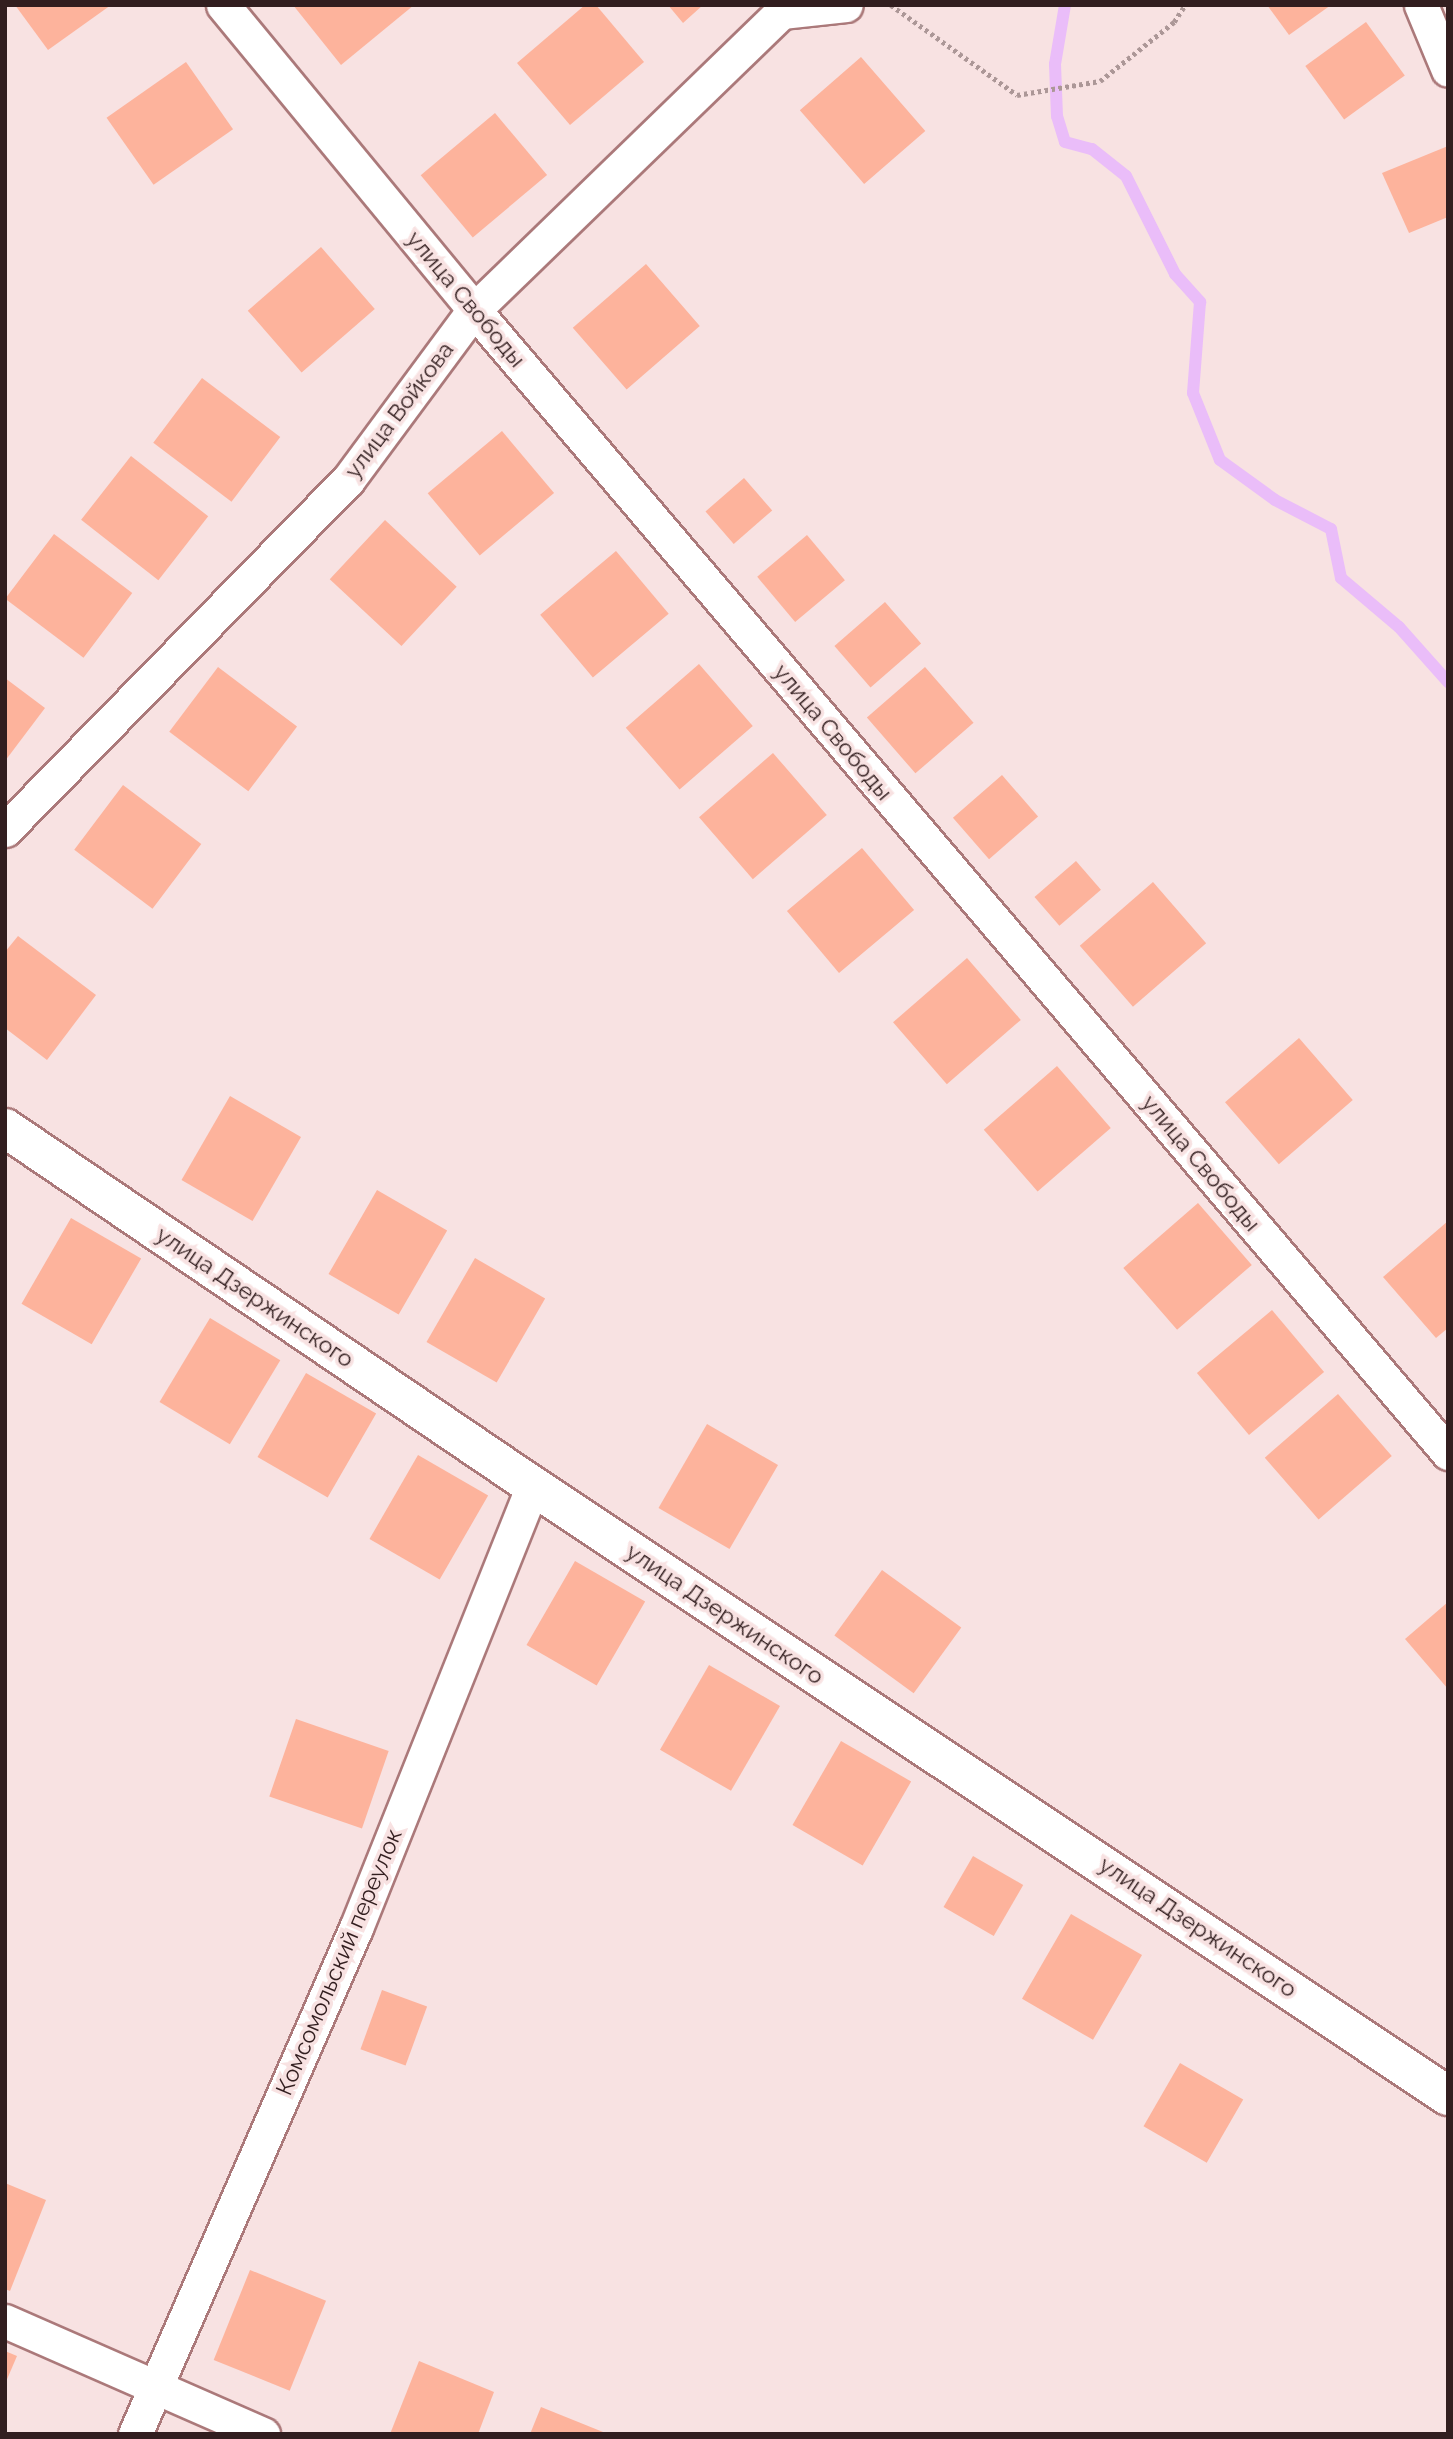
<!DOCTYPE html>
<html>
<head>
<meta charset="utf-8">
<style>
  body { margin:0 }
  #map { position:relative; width:1453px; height:2439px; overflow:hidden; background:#f8e2e2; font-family:Raleway,sans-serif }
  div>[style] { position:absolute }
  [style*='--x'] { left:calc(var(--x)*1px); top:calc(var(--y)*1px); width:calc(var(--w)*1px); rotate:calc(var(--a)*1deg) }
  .stream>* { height:12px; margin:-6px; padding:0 6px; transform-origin:6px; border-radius:6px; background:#eabdf9 }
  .building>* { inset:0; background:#fdb39c; transform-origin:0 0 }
  .path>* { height:4.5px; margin-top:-2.25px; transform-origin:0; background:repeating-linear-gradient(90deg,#ac9797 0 3.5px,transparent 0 7px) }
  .roads { filter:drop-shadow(2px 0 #ab797a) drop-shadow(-2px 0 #ab797a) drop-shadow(0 2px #ab797a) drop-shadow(0 -2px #ab797a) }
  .minor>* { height:33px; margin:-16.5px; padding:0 16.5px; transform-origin:16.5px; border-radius:16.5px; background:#fff }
  .tertiary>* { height:38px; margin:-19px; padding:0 19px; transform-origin:19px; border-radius:19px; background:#fff }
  span { translate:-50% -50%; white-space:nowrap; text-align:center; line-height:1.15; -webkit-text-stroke:7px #f8e2e2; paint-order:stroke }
  .street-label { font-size:23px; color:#321e1f }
  .frame { position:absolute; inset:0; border:7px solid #321e1f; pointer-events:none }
</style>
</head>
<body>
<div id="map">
  <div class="stream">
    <div style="--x:1065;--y:5;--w:60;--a:99.6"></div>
    <div style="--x:1055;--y:64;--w:52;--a:87.8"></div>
    <div style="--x:1057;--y:116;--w:27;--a:73"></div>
    <div style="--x:1065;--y:142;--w:28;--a:15"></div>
    <div style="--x:1092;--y:149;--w:43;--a:38.5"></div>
    <div style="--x:1126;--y:176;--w:110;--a:63.4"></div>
    <div style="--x:1175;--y:274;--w:38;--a:48"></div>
    <div style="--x:1200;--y:302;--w:91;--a:94.4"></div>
    <div style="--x:1193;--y:393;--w:72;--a:68.1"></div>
    <div style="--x:1220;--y:460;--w:68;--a:36"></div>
    <div style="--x:1275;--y:500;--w:63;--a:27.4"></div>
    <div style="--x:1331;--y:529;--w:50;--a:78.5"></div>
    <div style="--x:1341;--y:578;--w:76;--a:40.2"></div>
    <div style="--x:1399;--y:627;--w:74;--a:48.3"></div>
  </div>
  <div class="building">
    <div style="clip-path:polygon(15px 5px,111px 5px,48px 50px)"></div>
    <div style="clip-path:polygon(293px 5px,414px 5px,341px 65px)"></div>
    <div style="clip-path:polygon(585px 5px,596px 5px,644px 62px,570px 125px,517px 63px)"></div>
    <div style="clip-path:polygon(668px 5px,703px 5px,683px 23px)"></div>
    <div style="clip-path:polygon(1267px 5px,1331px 5px,1289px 35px)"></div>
    <div style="left:1366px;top:22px;width:66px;height:75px;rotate:54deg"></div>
    <div style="left:861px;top:57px;width:98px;height:81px;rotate:49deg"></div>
    <div style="left:186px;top:62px;width:82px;height:97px;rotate:55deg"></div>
    <div style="left:495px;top:113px;width:81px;height:97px;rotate:50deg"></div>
    <div style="clip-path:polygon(1448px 146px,1448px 217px,1409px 233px,1382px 173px)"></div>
    <div style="left:321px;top:247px;width:82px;height:97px;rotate:49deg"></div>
    <div style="left:646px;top:264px;width:82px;height:97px;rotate:49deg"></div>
    <div style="left:202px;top:378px;width:98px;height:81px;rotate:37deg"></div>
    <div style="left:502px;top:431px;width:81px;height:97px;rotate:50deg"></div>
    <div style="left:131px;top:456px;width:98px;height:81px;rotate:38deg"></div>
    <div style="left:744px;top:478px;width:43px;height:51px;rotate:49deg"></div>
    <div style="left:385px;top:520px;width:98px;height:81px;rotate:43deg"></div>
    <div style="left:54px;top:534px;width:98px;height:81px;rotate:37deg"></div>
    <div style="left:807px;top:535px;width:59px;height:65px;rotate:50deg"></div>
    <div style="left:616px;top:551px;width:82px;height:99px;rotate:50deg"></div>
    <div style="left:885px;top:602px;width:55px;height:67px;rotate:49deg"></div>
    <div style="left:699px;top:664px;width:82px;height:97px;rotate:49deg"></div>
    <div style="left:218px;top:667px;width:99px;height:81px;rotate:37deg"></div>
    <div style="left:925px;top:667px;width:74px;height:77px;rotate:49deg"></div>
    <div style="clip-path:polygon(5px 678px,45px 708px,5px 761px)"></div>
    <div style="left:773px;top:753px;width:82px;height:98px;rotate:49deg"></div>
    <div style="left:1002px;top:775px;width:55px;height:65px;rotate:49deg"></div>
    <div style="left:123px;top:785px;width:98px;height:81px;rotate:37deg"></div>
    <div style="left:862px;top:848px;width:81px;height:98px;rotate:50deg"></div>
    <div style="left:1076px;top:861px;width:38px;height:55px;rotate:49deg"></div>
    <div style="left:1153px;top:882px;width:81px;height:97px;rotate:49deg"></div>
    <div style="clip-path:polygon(18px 936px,96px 995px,47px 1060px,5px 1028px,5px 952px)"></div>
    <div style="left:967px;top:958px;width:82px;height:98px;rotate:49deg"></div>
    <div style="left:1299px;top:1038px;width:82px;height:98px;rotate:49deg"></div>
    <div style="left:1057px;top:1066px;width:82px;height:97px;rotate:49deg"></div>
    <div style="left:230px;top:1096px;width:82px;height:97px;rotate:30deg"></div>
    <div style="left:377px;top:1190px;width:81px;height:97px;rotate:30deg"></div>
    <div style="left:1198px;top:1203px;width:82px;height:99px;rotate:49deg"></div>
    <div style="left:71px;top:1218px;width:81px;height:99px;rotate:30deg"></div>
    <div style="clip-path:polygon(1448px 1221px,1448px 1328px,1436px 1338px,1383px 1277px)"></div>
    <div style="left:475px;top:1258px;width:81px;height:97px;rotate:30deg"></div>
    <div style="left:1272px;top:1310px;width:81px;height:98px;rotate:50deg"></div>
    <div style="left:210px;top:1318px;width:82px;height:98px;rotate:31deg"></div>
    <div style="left:306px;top:1373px;width:81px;height:97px;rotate:30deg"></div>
    <div style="left:1338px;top:1394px;width:82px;height:97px;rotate:49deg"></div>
    <div style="left:707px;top:1424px;width:82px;height:97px;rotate:30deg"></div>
    <div style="left:418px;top:1455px;width:81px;height:97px;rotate:30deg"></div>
    <div style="left:575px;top:1561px;width:81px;height:97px;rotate:30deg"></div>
    <div style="left:882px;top:1570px;width:98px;height:81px;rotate:36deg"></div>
    <div style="clip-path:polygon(1448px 1602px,1448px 1689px,1405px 1639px)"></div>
    <div style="left:709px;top:1665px;width:82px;height:98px;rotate:30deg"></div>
    <div style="left:296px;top:1719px;width:98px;height:82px;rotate:19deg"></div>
    <div style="left:841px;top:1741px;width:81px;height:97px;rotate:30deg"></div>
    <div style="left:973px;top:1856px;width:58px;height:59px;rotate:30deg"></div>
    <div style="left:1071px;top:1914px;width:82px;height:98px;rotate:30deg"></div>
    <div style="left:382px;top:1990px;width:48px;height:63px;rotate:20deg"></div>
    <div style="left:1180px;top:2063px;width:73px;height:73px;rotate:30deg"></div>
    <div style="clip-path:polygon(5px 2183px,46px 2200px,10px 2291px,5px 2289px)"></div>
    <div style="left:250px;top:2270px;width:82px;height:97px;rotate:22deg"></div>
    <div style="clip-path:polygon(5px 2351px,17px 2356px,5px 2384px)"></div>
    <div style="clip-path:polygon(419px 2361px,494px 2392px,478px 2434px,390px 2434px)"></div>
    <div style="clip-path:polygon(541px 2407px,608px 2434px,530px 2434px)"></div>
  </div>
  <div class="path">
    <div style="--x:891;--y:5;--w:155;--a:35.5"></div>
    <div style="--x:1017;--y:95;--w:84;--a:-9.6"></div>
    <div style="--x:1100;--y:81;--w:95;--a:-38.6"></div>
    <div style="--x:1174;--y:22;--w:20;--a:-57"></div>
  </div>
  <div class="roads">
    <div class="minor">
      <div style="--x:223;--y:5;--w:395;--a:50.5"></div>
      <div style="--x:474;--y:310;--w:1502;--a:49.56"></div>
      <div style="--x:1421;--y:5;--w:70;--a:67.4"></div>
      <div style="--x:5;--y:830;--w:490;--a:-45.6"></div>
      <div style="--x:348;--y:480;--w:212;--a:-53.5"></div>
      <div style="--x:474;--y:310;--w:429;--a:-44.1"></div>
      <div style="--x:782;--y:12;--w:64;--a:-6.2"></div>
      <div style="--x:5;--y:2321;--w:282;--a:23.7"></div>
      <div style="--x:135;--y:2434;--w:552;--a:-66.41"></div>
      <div style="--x:356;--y:1928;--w:476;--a:-68.2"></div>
    </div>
    <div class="tertiary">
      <div style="--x:5;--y:1128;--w:638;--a:34.14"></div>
      <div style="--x:533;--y:1486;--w:1100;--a:33.69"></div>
    </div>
  </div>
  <div class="street-label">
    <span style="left:466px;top:299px;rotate:50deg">улица Свободы</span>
    <span style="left:399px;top:410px;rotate:-53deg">улица Войкова</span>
    <span style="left:833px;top:732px;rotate:50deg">улица Свободы</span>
    <span style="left:1201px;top:1163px;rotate:50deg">улица Свободы</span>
    <span style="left:255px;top:1297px;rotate:34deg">улица Дзержинского</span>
    <span style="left:725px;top:1614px;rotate:34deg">улица Дзержинского</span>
    <span style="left:1198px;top:1927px;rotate:34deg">улица Дзержинского</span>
    <span style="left:339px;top:1962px;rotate:-67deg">Комсомольский переулок</span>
  </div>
  <div class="frame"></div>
</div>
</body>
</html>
